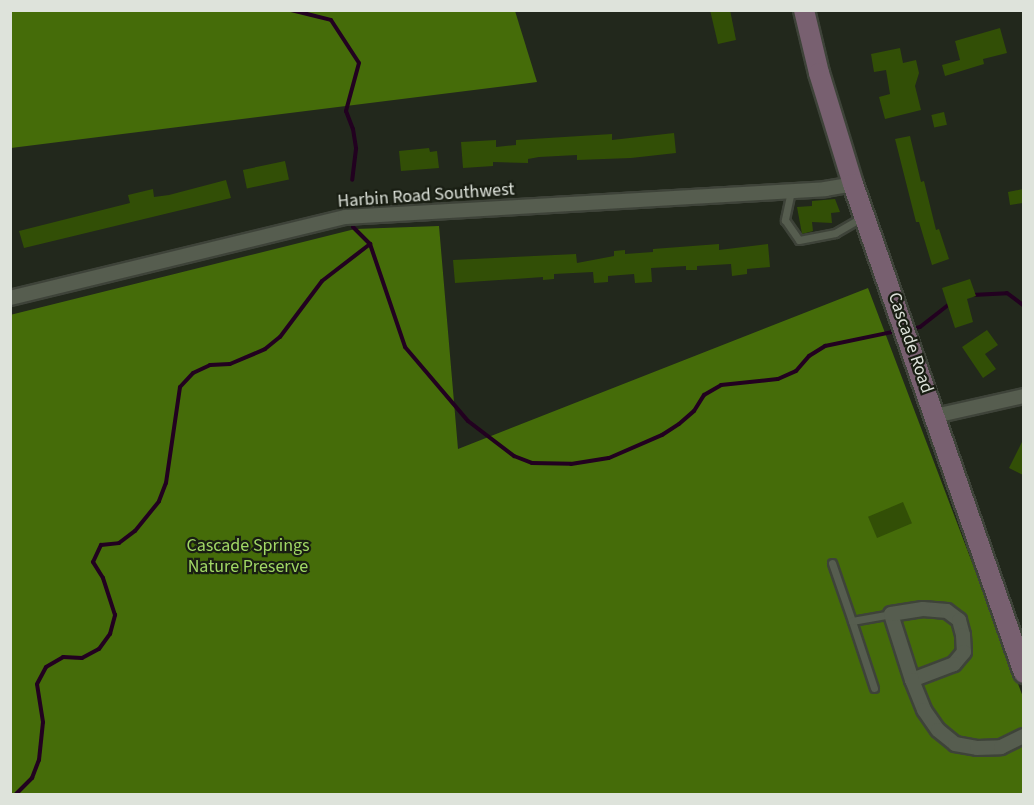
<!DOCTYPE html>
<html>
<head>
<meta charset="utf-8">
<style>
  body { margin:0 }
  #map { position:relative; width:1034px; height:805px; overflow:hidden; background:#22281c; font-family:"Source Sans 3",sans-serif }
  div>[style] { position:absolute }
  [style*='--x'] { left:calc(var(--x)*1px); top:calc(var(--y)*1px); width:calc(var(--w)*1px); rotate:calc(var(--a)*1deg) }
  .forest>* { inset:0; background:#456c09 }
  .stream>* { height:4px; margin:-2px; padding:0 2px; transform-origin:2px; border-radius:2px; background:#220120 }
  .building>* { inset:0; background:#324f06; transform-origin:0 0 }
  .roads { filter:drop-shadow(2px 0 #3e4339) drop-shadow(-2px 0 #3e4339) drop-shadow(0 2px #3e4339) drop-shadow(0 -2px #3e4339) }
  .lane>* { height:7px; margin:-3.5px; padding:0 3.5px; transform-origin:3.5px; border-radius:3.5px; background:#565d4f }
  .street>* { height:14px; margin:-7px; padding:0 7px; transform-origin:7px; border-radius:7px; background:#565d4f }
  .secondary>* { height:20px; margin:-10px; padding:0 10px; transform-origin:10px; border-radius:10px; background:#786070 }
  span { translate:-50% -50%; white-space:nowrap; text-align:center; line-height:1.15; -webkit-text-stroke:4.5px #191e13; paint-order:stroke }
  .street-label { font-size:18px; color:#dee3db }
  .park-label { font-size:18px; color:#a1d865 }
  .frame { position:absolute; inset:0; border:12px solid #dee3db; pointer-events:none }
</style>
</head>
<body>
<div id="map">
  <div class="forest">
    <div style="clip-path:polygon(10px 11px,515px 11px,537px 82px,11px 148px)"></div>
    <div style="clip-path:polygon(439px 226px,458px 449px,868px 288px,1023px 697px,1023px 794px,11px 794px,10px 315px,355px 229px)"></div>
  </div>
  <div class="stream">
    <div style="--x:291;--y:10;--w:41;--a:14"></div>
    <div style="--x:331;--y:20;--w:51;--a:56.9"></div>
    <div style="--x:359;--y:63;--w:50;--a:105.2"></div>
    <div style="--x:346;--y:111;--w:19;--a:69"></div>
    <div style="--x:353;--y:129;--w:20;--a:81"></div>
    <div style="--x:356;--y:149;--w:31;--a:97"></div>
    <div style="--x:353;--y:227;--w:24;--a:45"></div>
    <div style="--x:370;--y:244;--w:109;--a:71.2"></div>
    <div style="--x:405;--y:347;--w:97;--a:49.6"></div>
    <div style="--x:468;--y:421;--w:58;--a:37.3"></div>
    <div style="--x:514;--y:456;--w:19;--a:21"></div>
    <div style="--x:532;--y:463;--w:39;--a:1"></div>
    <div style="--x:571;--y:464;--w:38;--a:-9"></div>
    <div style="--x:609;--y:458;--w:58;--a:-23.5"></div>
    <div style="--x:662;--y:435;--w:20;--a:-33"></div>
    <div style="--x:679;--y:424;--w:20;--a:-41"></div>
    <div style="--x:694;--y:411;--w:19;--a:-58"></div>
    <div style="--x:704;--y:395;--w:20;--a:-30"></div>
    <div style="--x:721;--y:385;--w:57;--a:-6"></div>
    <div style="--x:778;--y:379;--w:20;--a:-24"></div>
    <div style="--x:796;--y:371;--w:20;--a:-49"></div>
    <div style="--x:809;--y:356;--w:19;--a:-32"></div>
    <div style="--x:825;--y:346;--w:74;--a:-11.8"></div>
    <div style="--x:972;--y:295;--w:35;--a:-3"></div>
    <div style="--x:1007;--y:293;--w:21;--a:37"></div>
    <div style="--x:910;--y:329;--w:10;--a:-11"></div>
    <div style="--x:920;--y:327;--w:39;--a:-38"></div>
    <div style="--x:16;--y:794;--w:23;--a:-45"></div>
    <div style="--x:32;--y:778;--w:19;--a:-69"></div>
    <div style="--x:39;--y:760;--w:38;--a:-84"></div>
    <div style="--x:43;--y:722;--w:38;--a:-99"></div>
    <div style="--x:37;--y:684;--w:19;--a:-62"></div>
    <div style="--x:46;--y:667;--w:20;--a:-30"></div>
    <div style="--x:63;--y:657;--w:19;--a:3"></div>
    <div style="--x:82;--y:658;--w:19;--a:-28"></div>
    <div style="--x:99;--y:649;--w:19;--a:-54"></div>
    <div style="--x:110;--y:634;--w:20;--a:-75"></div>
    <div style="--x:115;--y:615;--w:39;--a:-108"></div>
    <div style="--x:103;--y:578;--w:19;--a:-122"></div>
    <div style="--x:93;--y:562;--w:19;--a:-65"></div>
    <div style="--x:101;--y:545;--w:18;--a:-6"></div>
    <div style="--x:119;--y:543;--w:20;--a:-37"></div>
    <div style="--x:135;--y:531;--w:38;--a:-51"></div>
    <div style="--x:159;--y:501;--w:19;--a:-69"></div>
    <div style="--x:166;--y:483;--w:97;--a:-81.7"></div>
    <div style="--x:180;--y:387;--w:19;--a:-47"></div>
    <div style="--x:193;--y:373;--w:19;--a:-25"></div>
    <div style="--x:210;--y:365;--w:20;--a:-3"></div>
    <div style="--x:230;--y:364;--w:38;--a:-23"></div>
    <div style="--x:265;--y:349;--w:19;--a:-39"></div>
    <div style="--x:280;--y:337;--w:70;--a:-53.1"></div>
    <div style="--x:322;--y:281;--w:61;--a:-37.6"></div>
  </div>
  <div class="building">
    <div style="clip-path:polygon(710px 10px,730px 10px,736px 40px,718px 44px)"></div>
    <div style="clip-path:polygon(1000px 28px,1007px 53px,983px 59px,984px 64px,945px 76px,942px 65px,960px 60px,955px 41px)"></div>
    <div style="clip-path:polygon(900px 48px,903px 63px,916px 60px,919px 73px,915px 86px,921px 110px,885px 119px,879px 97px,890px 94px,886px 70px,874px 72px,871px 54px)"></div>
    <div style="left:944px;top:112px;width:13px;height:13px;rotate:77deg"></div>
    <div style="clip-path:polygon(674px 133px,676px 153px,631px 158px,577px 160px,577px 155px,539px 157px,528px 159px,528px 163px,493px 162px,493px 166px,463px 168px,461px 142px,496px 140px,496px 147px,516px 145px,516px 140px,612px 134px,612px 140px)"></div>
    <div style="clip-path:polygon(910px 136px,921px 182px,924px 181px,936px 230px,939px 229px,949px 259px,932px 265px,919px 222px,916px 222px,895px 139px)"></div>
    <div style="clip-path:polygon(429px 148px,430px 152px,437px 151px,439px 168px,401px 171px,399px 151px)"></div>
    <div style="left:285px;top:161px;width:19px;height:43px;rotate:78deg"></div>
    <div style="clip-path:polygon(226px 180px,231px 198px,24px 248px,19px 231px,130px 203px,128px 195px,153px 189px,154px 197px,169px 195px)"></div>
    <div style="clip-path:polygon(1023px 189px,1023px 203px,1010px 205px,1008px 192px)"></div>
    <div style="clip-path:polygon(835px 199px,840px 212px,831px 213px,832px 223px,812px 222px,813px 231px,802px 234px,797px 207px,812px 206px,812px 201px)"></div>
    <div style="clip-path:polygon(719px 244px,719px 250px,768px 244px,770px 267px,747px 269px,747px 274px,732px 276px,731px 264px,697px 266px,697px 270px,686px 270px,686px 266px,651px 268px,652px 282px,635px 283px,634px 274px,608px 276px,608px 282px,594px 283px,593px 272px,554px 274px,554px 279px,543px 280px,543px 277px,455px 283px,453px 260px,576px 254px,577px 263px,614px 256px,614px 251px,625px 250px,625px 254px,653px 252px,653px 249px)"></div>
    <div style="clip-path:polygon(970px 279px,976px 296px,967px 299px,973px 322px,955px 328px,942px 288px)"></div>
    <div style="clip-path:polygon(987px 330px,998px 345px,985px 354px,996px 369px,983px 378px,962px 347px)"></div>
    <div style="clip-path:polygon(1023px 440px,1023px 475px,1009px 468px)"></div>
    <div style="left:903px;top:502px;width:23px;height:38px;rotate:67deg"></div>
  </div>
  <div class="roads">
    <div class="lane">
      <div style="--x:791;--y:191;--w:30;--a:102"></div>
      <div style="--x:785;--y:220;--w:24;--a:55"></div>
      <div style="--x:799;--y:240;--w:37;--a:-11"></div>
      <div style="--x:835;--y:233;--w:30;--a:-30"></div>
      <div style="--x:832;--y:563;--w:61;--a:71"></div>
      <div style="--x:874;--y:688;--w:71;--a:-108.2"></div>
      <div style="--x:852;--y:621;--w:40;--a:-10"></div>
    </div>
    <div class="street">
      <div style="--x:10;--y:298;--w:345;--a:-13.6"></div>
      <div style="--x:345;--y:217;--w:481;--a:-3.3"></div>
      <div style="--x:825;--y:189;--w:28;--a:-10"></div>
      <div style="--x:935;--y:416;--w:91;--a:-12.7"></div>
      <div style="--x:923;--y:609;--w:24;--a:5"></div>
      <div style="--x:947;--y:611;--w:15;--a:37"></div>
      <div style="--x:959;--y:620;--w:16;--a:75"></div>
      <div style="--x:963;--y:635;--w:17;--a:87"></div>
      <div style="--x:964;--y:652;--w:16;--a:130"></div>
      <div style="--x:954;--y:664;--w:45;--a:159.1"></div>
      <div style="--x:912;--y:680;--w:69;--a:-107.7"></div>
      <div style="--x:891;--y:614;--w:32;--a:-9"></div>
      <div style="--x:912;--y:680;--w:32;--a:68"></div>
      <div style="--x:924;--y:710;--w:24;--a:55"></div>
      <div style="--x:938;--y:730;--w:22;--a:39"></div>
      <div style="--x:955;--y:744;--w:22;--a:10"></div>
      <div style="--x:977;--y:748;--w:24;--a:-2"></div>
      <div style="--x:1001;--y:747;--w:25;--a:-26"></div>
    </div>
    <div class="secondary">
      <div style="--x:804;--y:10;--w:65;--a:76.6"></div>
      <div style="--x:819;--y:73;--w:116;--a:73"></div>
      <div style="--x:853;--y:184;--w:518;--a:70.73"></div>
    </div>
  </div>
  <div class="street-label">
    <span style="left:426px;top:196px;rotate:-4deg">Harbin Road Southwest</span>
    <span style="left:910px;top:343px;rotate:71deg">Cascade Road</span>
  </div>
  <div class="park-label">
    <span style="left:248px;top:557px">Cascade Springs<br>Nature Preserve</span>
  </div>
  <div class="frame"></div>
</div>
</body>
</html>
